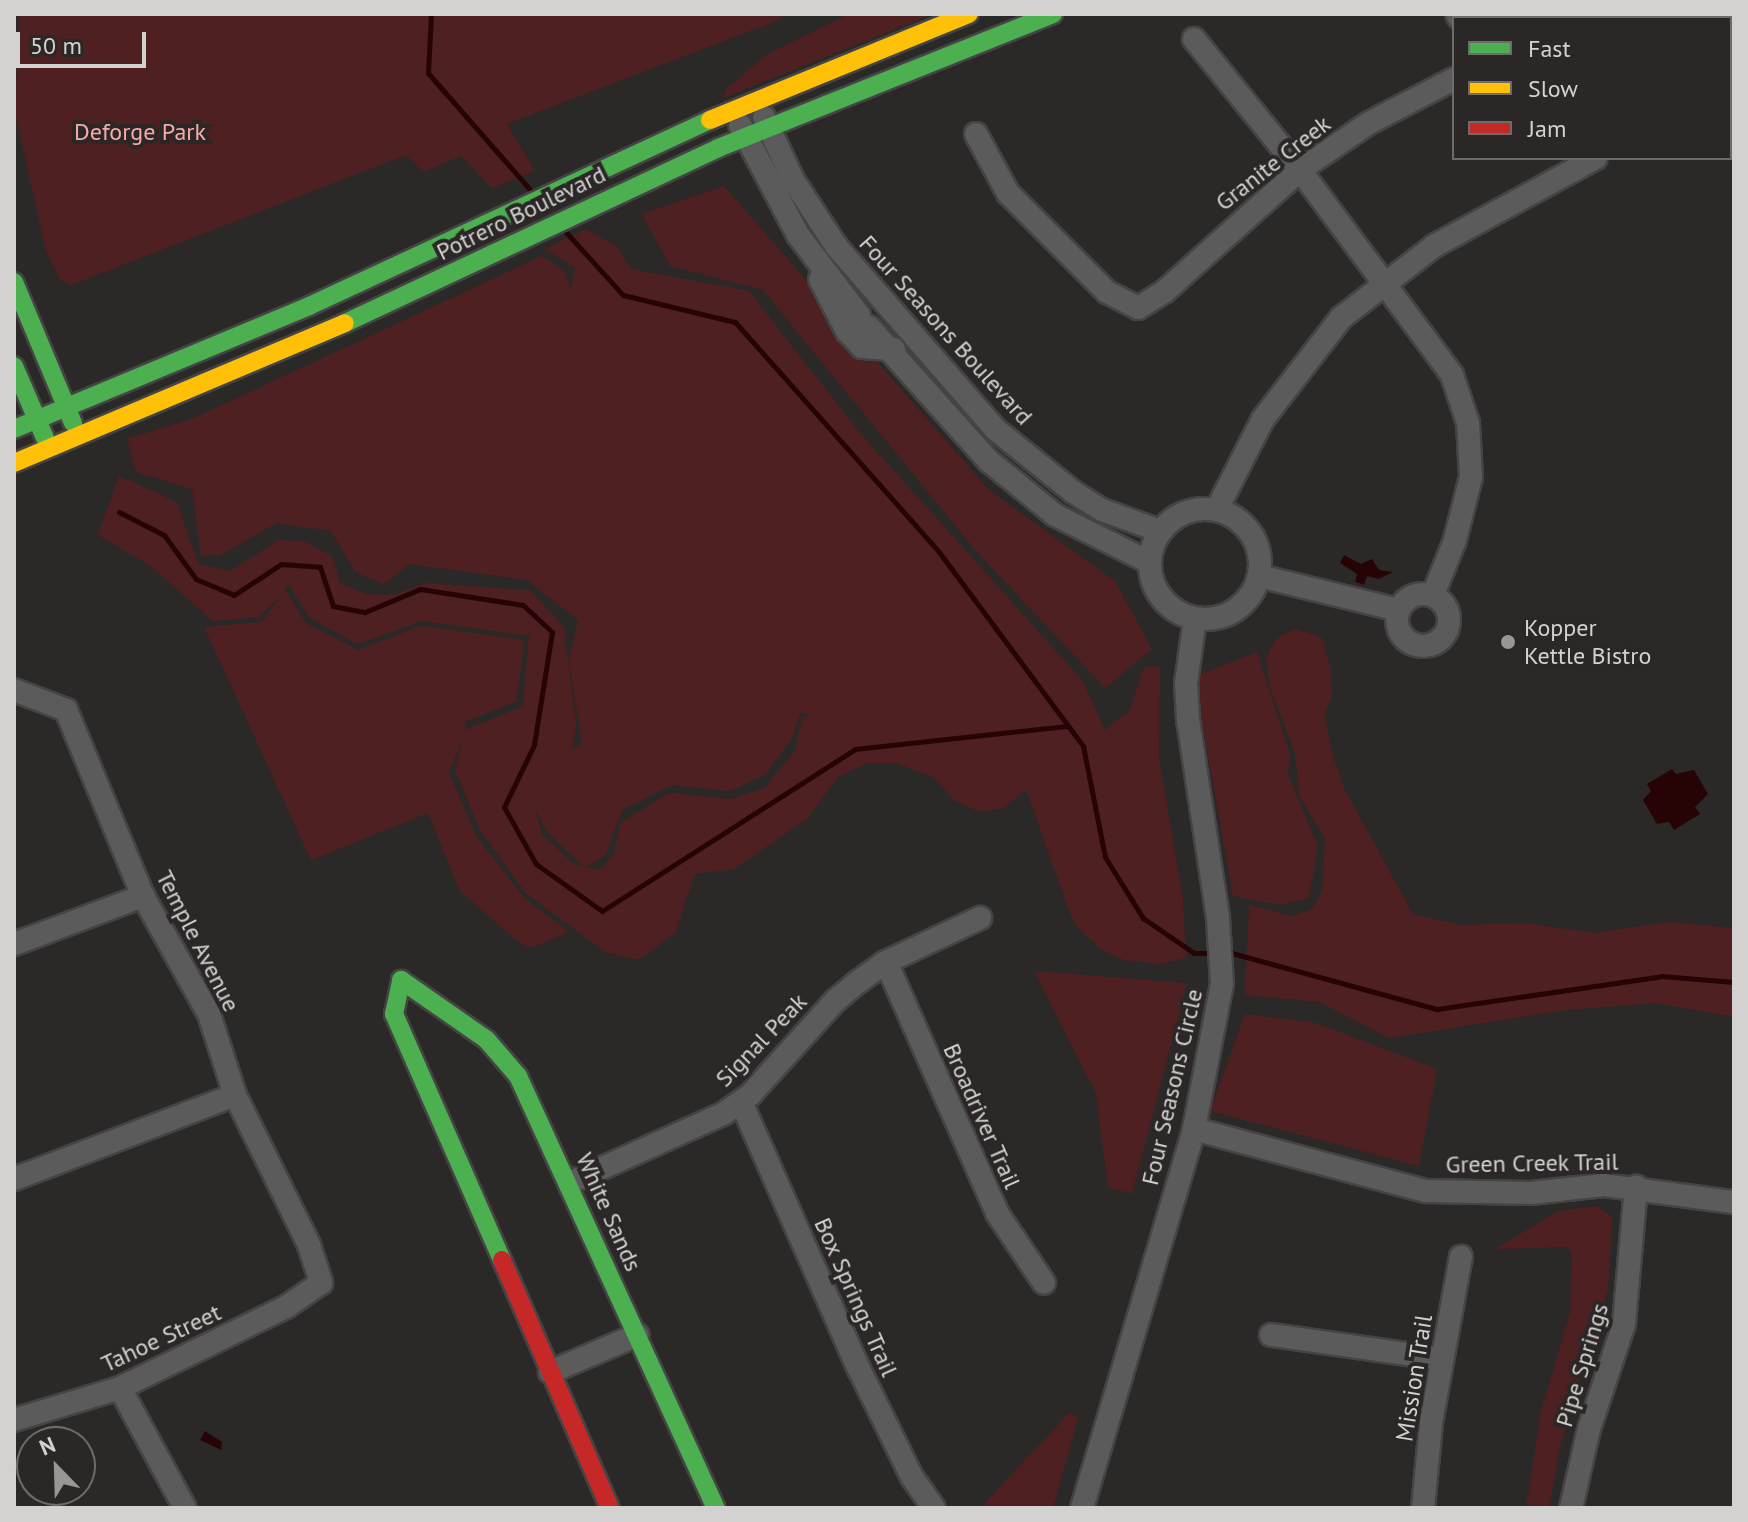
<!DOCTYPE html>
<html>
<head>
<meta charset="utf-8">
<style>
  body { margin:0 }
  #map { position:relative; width:1748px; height:1522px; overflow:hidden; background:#2b2828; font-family:"PT Sans",sans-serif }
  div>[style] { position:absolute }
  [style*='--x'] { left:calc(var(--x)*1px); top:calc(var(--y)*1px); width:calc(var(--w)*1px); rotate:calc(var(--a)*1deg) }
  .green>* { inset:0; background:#4e2022 }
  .water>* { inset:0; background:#260406 }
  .stream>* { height:5px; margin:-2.5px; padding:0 2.5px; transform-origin:2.5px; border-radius:2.5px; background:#260406 }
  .roads { filter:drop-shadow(2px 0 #454444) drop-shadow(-2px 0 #454444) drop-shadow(0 2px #454444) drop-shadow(0 -2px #454444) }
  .street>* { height:22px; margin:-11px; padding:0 11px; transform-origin:11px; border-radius:11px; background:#5b5b5b }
  .street>.ring { margin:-11px; padding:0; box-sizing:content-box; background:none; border:22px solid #5b5b5b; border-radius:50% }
  .fast>* { height:18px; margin:-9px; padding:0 9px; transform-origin:9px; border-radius:9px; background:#4caf50 }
  .slow>* { height:18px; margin:-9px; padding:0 9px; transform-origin:9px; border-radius:9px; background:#ffc107 }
  .jam>* { height:18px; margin:-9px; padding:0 9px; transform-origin:9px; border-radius:9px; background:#c62828 }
  .dots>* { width:22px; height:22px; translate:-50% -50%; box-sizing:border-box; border:4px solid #2c2727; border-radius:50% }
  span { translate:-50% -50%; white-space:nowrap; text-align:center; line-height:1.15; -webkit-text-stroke:8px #2c2727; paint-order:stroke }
  .park-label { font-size:24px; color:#f8a9a8 }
  .street-label { font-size:24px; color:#d4d1d1 }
  .poi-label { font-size:24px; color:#d4d1d1 }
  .left { translate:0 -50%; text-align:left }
  .frame { position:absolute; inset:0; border:16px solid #d4d1d1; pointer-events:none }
  .legend { position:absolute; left:1452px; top:16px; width:280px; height:144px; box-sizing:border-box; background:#2c2727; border:2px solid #6f6b6b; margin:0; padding:10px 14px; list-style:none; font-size:24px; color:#d4d1d1 }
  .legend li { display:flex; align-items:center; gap:16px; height:40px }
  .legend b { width:40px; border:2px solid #6f6b6b }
  .north { position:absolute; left:16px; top:1426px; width:80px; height:80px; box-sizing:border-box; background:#2c2727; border:2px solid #6f6b6b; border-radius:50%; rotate:337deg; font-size:22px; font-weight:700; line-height:32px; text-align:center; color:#d4d1d1 }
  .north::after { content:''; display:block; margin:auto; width:28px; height:36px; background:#999696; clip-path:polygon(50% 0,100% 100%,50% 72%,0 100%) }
  .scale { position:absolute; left:16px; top:32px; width:130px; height:36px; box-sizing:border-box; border:4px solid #d4d1d1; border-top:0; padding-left:10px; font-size:24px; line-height:28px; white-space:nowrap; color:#d4d1d1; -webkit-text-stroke:6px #2c2727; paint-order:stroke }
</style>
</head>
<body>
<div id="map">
  <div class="green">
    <div style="clip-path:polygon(19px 14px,780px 14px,782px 19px,507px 124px,535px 171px,492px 188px,461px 156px,423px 172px,406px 155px,71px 285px,60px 280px,46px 251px,15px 112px)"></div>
    <div style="clip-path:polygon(849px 14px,933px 14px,723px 98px,725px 90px,766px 55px)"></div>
    <div style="clip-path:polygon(724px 186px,989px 490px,1115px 581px,1152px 649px,1105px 688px,976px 551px,763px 290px,670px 266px,642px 214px)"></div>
    <div style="clip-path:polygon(evenodd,586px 229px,617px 247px,631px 269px,749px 291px,860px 433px,1082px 680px,1105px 730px,1129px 711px,1144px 667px,1160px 666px,1159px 758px,1183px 899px,1186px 958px,1160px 964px,1124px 960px,1102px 950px,1074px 924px,1026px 790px,1003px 808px,980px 812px,955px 801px,934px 778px,897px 763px,867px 763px,838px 777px,807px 819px,734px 869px,695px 874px,675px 933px,639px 960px,605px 952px,526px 893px,481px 832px,455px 770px,462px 740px,449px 773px,477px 837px,524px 898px,569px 932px,531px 948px,517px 941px,460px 891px,428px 813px,311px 860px,204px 627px,262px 622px,280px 597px,258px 617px,213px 621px,152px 567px,98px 535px,119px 476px,177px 502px,198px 564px,230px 571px,279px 540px,303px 541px,332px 556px,340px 583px,366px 594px,394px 595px,424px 583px,530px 590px,564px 627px,576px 725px,572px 750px,582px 743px,569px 662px,578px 620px,527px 580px,409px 564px,384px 584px,355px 572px,331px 531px,277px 523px,220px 555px,201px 556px,192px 489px,136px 472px,127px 439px,194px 418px,542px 256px,565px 271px,571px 291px,575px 268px,545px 249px,586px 229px,288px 584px,310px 618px,357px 644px,422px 621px,529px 636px,523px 706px,465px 730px,465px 722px,517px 701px,524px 640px,421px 626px,358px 650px,306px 623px,285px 590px,288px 584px,586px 229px,800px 713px,811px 715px,802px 718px,795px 751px,764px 788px,731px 799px,669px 793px,620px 823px,614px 854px,600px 870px,586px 867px,606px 855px,622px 810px,672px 785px,730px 791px,766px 774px,792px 738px,800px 713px,586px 229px,535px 808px,546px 831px,583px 866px,574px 864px,542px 835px,535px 808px)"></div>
    <div style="clip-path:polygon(1296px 629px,1322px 638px,1330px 667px,1332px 695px,1325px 713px,1330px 747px,1344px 788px,1413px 914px,1461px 925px,1525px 923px,1595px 933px,1668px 922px,1734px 928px,1734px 1017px,1657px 1003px,1565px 1010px,1389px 1038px,1319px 1002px,1245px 995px,1249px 905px,1291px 916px,1311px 910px,1322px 892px,1325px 839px,1299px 795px,1295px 753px,1270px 687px,1266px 657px,1278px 637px)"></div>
    <div style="clip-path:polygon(1257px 652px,1290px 754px,1288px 775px,1318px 846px,1309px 898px,1280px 905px,1233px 896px,1194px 677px)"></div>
    <div style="clip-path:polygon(1034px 971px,1187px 983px,1132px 1194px,1108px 1187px,1096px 1094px)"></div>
    <div style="clip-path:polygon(1245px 1014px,1316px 1023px,1437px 1069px,1419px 1166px,1210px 1111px)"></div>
    <div style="clip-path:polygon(1598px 1206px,1612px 1217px,1608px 1289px,1560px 1446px,1549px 1508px,1526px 1508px,1541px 1412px,1570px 1312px,1572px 1255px,1568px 1247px,1495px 1249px,1559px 1211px)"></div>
    <div style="clip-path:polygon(1069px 1413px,1078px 1417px,1053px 1508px,980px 1508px)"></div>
  </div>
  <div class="water">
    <div style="clip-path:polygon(1344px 555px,1361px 564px,1372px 559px,1379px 570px,1393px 572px,1379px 579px,1367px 576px,1364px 585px,1355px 582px,1357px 574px,1340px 563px)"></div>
    <div style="clip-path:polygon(1672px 769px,1676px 774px,1694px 770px,1708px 794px,1695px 807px,1700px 814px,1674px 830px,1669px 822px,1657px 824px,1643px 800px,1651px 791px,1647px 784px)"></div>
    <div style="clip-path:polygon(205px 1431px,222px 1442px,221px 1450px,200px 1440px)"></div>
  </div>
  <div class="stream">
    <div style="--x:431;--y:14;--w:59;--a:92.9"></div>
    <div style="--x:428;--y:73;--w:158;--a:48.8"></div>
    <div style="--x:564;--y:230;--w:88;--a:47.8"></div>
    <div style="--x:623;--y:295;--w:115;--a:13.6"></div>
    <div style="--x:735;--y:322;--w:307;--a:48.4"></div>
    <div style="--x:939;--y:552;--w:242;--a:53.4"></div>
    <div style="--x:1083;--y:746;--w:113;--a:78.8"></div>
    <div style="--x:1105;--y:857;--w:72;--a:58.1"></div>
    <div style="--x:1143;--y:918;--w:62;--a:34.5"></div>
    <div style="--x:1194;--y:953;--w:20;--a:0"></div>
    <div style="--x:119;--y:512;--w:51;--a:27.1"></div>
    <div style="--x:164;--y:535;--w:54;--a:54"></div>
    <div style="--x:196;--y:579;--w:41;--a:22.8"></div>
    <div style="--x:234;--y:595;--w:56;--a:-33.4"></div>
    <div style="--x:281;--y:564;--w:39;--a:4"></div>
    <div style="--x:320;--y:567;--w:41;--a:71.6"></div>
    <div style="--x:333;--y:606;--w:33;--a:11"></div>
    <div style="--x:365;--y:612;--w:60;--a:-22.7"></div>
    <div style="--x:420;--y:589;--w:104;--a:8.8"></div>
    <div style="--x:523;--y:605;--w:40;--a:43"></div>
    <div style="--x:552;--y:632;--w:114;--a:99.1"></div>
    <div style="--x:534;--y:745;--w:69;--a:115.8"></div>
    <div style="--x:504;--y:807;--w:65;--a:60.7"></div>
    <div style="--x:536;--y:864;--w:81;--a:35.5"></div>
    <div style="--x:602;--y:911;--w:300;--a:-32.6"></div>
    <div style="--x:855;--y:749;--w:214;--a:-6.2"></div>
    <div style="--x:1228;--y:952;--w:217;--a:15.3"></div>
    <div style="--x:1437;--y:1009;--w:227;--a:-8.3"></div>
    <div style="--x:1662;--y:976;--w:72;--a:4.8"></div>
  </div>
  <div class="roads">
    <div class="street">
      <div style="--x:1457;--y:14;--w:4;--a:63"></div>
      <div style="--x:1690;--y:14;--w:4;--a:63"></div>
      <div style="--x:1576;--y:18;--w:9;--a:-27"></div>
      <div style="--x:1194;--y:39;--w:169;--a:51"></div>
      <div style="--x:1300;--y:170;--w:255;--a:53.4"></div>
      <div style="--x:1452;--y:375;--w:51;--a:71.6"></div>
      <div style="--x:1468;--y:423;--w:54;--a:86.8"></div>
      <div style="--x:1471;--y:477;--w:65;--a:104.3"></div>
      <div style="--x:1455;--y:540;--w:59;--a:111.8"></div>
      <div style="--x:1730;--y:100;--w:10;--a:66"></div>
      <div style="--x:764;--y:117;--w:69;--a:65.3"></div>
      <div style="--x:793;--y:180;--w:79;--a:56.9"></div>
      <div style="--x:836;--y:246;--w:242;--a:49"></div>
      <div style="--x:995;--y:429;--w:100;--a:38.9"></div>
      <div style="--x:1073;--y:492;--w:34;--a:32"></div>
      <div style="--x:1102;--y:510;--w:62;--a:19.9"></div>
      <div style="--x:740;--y:125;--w:124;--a:62.2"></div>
      <div style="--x:798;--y:235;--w:101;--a:52.7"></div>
      <div style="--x:976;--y:134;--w:67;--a:61.5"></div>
      <div style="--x:1008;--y:193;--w:140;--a:45"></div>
      <div style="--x:1107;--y:292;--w:35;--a:27"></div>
      <div style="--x:1138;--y:308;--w:31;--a:-32"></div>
      <div style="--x:1164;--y:292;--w:183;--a:-41.9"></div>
      <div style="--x:1300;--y:170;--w:83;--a:-34.3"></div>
      <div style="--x:1369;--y:123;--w:96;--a:-27.4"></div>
      <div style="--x:820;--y:279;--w:59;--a:62.6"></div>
      <div style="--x:847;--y:331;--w:22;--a:47"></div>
      <div style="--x:862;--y:347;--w:32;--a:4"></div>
      <div style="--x:869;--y:327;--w:180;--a:48.2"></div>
      <div style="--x:989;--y:461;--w:85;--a:39.3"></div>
      <div style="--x:1055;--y:515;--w:105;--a:26.6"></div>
      <div class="ring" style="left:1150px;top:509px;width:88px;height:88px"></div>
      <div style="--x:1217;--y:509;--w:101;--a:-62.9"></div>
      <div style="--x:1263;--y:419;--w:128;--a:-52.3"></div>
      <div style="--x:1341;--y:318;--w:118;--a:-37.7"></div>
      <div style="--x:1434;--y:246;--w:184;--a:-28.5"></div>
      <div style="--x:1259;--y:576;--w:144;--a:13.7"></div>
      <div class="ring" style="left:1397px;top:594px;width:30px;height:30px"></div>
      <div style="--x:14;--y:690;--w:56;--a:21"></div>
      <div style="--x:66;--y:710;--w:201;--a:67.5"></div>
      <div style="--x:143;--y:896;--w:135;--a:60.8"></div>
      <div style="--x:209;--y:1014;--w:85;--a:72.2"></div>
      <div style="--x:235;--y:1095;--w:167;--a:63.7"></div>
      <div style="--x:309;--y:1245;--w:40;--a:72"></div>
      <div style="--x:321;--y:1283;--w:42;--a:145.6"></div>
      <div style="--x:286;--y:1307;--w:185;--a:154"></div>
      <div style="--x:120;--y:1388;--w:111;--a:163.2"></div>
      <div style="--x:14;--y:944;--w:138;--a:-20.4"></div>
      <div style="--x:886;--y:962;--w:274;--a:66.1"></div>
      <div style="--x:997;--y:1213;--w:84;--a:56.1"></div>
      <div style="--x:741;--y:1102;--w:292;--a:66.2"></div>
      <div style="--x:859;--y:1369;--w:120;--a:63.9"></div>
      <div style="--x:912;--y:1477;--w:38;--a:55"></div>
      <div style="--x:1194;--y:1129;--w:240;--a:15"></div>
      <div style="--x:1426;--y:1191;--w:105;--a:1.1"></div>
      <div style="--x:1531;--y:1193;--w:73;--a:-6.3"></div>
      <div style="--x:1604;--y:1185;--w:131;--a:7.5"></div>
      <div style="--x:14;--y:1179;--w:236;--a:-20.8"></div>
      <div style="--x:571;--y:1182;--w:167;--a:-24.1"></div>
      <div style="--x:723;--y:1114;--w:33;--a:-35"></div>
      <div style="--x:750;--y:1095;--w:127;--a:-47.9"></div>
      <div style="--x:835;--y:1001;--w:30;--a:-40"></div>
      <div style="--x:858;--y:982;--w:34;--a:-36"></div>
      <div style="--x:886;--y:962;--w:104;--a:-25.1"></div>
      <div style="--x:1271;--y:1335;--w:172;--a:8"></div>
      <div style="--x:550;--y:1372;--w:95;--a:-23"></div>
      <div style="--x:120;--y:1388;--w:136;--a:61.6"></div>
      <div style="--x:1082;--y:1508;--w:395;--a:-73.5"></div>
      <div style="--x:1194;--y:1129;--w:148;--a:-79.1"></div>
      <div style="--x:1222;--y:984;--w:66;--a:-93.5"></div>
      <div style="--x:1218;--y:918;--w:200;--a:-98.6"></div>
      <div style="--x:1188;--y:720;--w:37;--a:-93"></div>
      <div style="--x:1186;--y:683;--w:65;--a:-82"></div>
      <div style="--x:1423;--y:1508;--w:85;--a:-84.6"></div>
      <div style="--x:1431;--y:1423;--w:169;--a:-79.8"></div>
      <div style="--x:1571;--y:1508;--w:81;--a:-77.2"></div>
      <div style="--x:1589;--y:1429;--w:111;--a:-71.6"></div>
      <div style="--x:1624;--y:1324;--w:138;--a:-85"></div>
    </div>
    <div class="fast">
      <div style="--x:14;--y:282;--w:153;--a:67.3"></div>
      <div style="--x:345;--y:323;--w:412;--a:-25.1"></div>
      <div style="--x:718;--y:148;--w:361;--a:-21.8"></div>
      <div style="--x:14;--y:366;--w:78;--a:66.7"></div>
      <div style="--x:14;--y:429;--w:320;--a:-22.6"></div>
      <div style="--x:309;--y:306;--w:442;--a:-24.9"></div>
      <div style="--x:502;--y:1260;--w:269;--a:-113.7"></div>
      <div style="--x:394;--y:1014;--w:35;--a:-78"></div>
      <div style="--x:401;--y:980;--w:103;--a:34.8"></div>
      <div style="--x:486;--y:1039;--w:49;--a:49.1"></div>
      <div style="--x:518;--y:1076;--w:475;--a:65.4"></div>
    </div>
    <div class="slow">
      <div style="--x:710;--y:120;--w:280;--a:-22.3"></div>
      <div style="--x:14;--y:463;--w:359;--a:-22.9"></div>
    </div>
    <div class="jam">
      <div style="--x:502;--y:1260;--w:270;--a:66.5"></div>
    </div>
  </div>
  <div class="dots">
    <div style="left:1508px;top:642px;background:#999696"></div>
  </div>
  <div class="park-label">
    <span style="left:140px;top:132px">Deforge Park</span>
  </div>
  <div class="street-label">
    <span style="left:1273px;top:163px;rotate:-38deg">Granite Creek</span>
    <span style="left:521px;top:213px;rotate:-26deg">Potrero Boulevard</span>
    <span style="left:946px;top:330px;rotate:48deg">Four Seasons Boulevard</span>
    <span style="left:198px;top:941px;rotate:63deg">Temple Avenue</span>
    <span style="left:761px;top:1040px;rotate:-46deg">Signal Peak</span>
    <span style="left:1172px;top:1087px;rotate:-77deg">Four Seasons Circle</span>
    <span style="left:982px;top:1116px;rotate:66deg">Broadriver Trail</span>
    <span style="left:1532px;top:1163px;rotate:-1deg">Green Creek Trail</span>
    <span style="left:609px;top:1212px;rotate:66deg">White Sands</span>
    <span style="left:856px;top:1297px;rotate:66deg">Box Springs Trail</span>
    <span style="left:161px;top:1338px;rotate:-25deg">Tahoe Street</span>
    <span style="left:1582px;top:1365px;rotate:-73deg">Pipe Springs</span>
    <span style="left:1414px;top:1378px;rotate:-81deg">Mission Trail</span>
  </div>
  <div class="poi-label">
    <span class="left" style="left:1524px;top:642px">Kopper<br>Kettle Bistro</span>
  </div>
  <div class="frame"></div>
  <ul class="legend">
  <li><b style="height:10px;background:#4caf50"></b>Fast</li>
  <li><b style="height:10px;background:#ffc107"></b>Slow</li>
  <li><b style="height:10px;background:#c62828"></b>Jam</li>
  </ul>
  <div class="north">N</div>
  <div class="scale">50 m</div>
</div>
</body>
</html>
